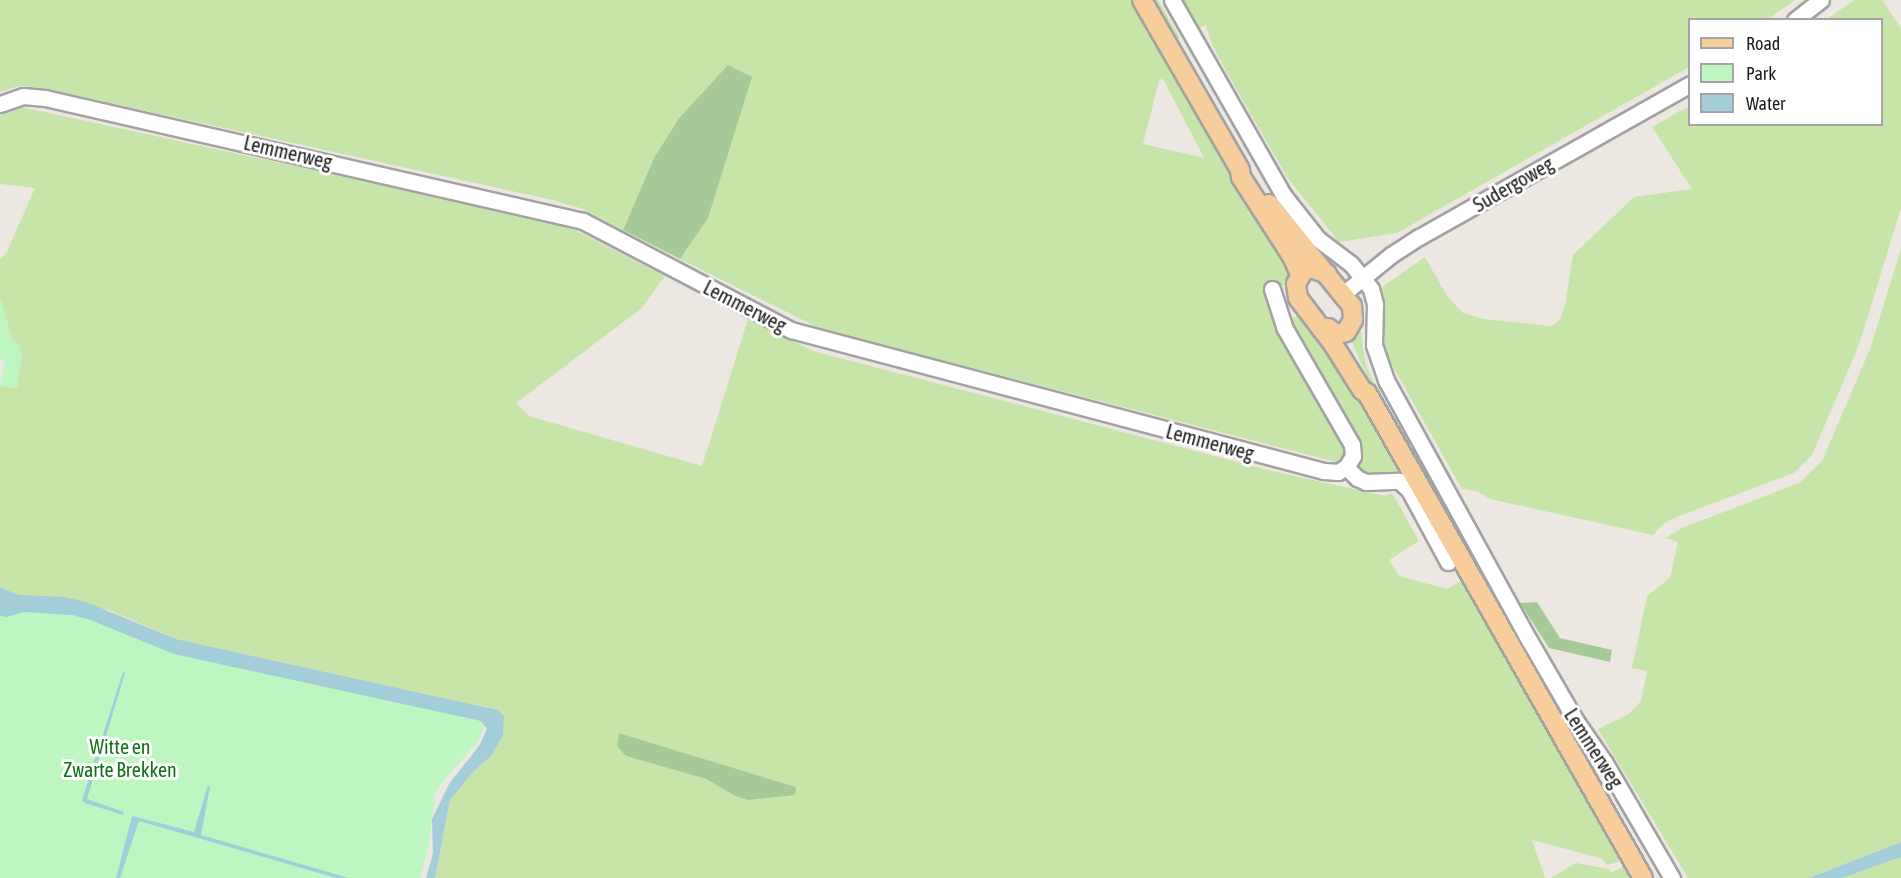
<!DOCTYPE html>
<html>
<head>
<meta charset="utf-8">
<style>
  body { margin:0 }
  #map { position:relative; width:1901px; height:878px; overflow:hidden; background:#ece8e1; font-family:"Asap Condensed",sans-serif }
  div>[style] { position:absolute }
  [style*='--x'] { left:calc(var(--x)*1px); top:calc(var(--y)*1px); width:calc(var(--w)*1px); rotate:calc(var(--a)*1deg) }
  .grass>* { inset:0; background:#c7e5a8 }
  .forest>* { inset:0; background:#a6ca97 }
  .park>* { inset:0; background:#bef6c1 }
  .water>* { inset:0; background:#a2cdd9 }
  .roads { filter:drop-shadow(2px 0 #a2a2a2) drop-shadow(-2px 0 #a2a2a2) drop-shadow(0 2px #a2a2a2) drop-shadow(0 -2px #a2a2a2) }
  .minor>* { height:15px; margin:-7.5px; padding:0 7.5px; transform-origin:7.5px; border-radius:7.5px; background:#fff }
  .major>* { height:18px; margin:-9px; padding:0 9px; transform-origin:9px; border-radius:9px; background:#f7ce9b }
  span { translate:-50% -50%; white-space:nowrap; text-align:center; line-height:1.15; -webkit-text-stroke:6px #fff; paint-order:stroke }
  .street-label { font-size:20px; color:#1b1b1b }
  .park-label { font-size:20px; color:#0f7217 }
  .legend { position:absolute; left:1688px; top:18px; width:195px; height:108px; box-sizing:border-box; background:#fff; border:2px solid #a4a4a4; margin:0; padding:8px 10px; list-style:none; font-size:18px; color:#1b1b1b }
  .legend li { display:flex; align-items:center; gap:12px; height:30px }
  .legend b { width:30px; border:2px solid #a4a4a4 }
</style>
</head>
<body>
<div id="map">
  <div class="grass">
    <div style="clip-path:polygon(evenodd,0 0,1133px 0,1293px 264px,1290px 285px,1268px 286px,1349px 448px,1344px 464px,821px 329px,680px 259px,708px 217px,716px 78px,679px 118px,654px 158px,623px 230px,583px 209px,553px 200px,46px 89px,19px 86px,0 92px,0 0,1163px 78px,1163px 79px,1204px 158px,1143px 144px,1159px 81px,1163px 78px)"></div>
    <div style="clip-path:polygon(1148px 0,1158px 0,1180px 38px,1172px 41px)"></div>
    <div style="clip-path:polygon(1176px 0,1795px 0,1768px 19px,1690px 20px,1689px 67px,1397px 233px,1339px 242px,1287px 177px,1226px 71px,1212px 45px,1206px 25px,1197px 29px)"></div>
    <div style="clip-path:polygon(1854px 0,1882px 0,1901px 28px,1901px 208px,1859px 345px,1812px 455px,1794px 473px,1677px 517px,1663px 524px,1653px 535px,1490px 499px,1476px 491px,1462px 489px,1387px 356px,1380px 337px,1378px 290px,1425px 257px,1447px 296px,1463px 313px,1484px 319px,1550px 326px,1555px 324px,1561px 318px,1565px 305px,1573px 255px,1634px 197px,1692px 189px,1652px 127px,1689px 106px,1690px 124px,1882px 124px,1882px 20px,1827px 19px)"></div>
    <div style="clip-path:polygon(evenodd,21px 107px,545px 220px,577px 231px,665px 276px,642px 308px,516px 403px,529px 416px,702px 466px,748px 319px,813px 351px,1268px 470px,1385px 496px,1392px 493px,1419px 541px,1389px 560px,1399px 576px,1447px 589px,1465px 579px,1614px 839px,1619px 862px,1606px 865px,1603px 859px,1532px 840px,1545px 878px,435px 878px,450px 800px,473px 772px,491px 756px,498px 710px,176px 639px,109px 610px,19px 595px,0 587px,0 386px,17px 388px,20px 346px,12px 339px,0 298px,0 259px,6px 254px,35px 188px,0 184px,0 115px,21px 107px,619px 733px,796px 787px,796px 788px,735px 796px,706px 779px,626px 756px,619px 733px)"></div>
    <div style="clip-path:polygon(1901px 249px,1901px 842px,1809px 878px,1688px 878px,1598px 729px,1629px 714px,1641px 701px,1647px 671px,1632px 668px,1647px 596px,1670px 578px,1678px 542px,1665px 538px,1682px 528px,1799px 483px,1822px 461px,1870px 349px)"></div>
    <div style="clip-path:polygon(1298px 315px,1302px 315px,1322px 335px,1410px 480px,1368px 479px,1356px 468px,1291px 326px,1293px 318px)"></div>
    <div style="clip-path:polygon(1360px 325px,1365px 362px,1379px 395px,1376px 397px,1352px 342px)"></div>
    <div style="clip-path:polygon(1901px 857px,1901px 878px,1842px 878px,1864px 870px)"></div>
    <div style="clip-path:polygon(1576px 863px,1609px 869px,1611px 872px,1624px 867px,1637px 878px,1551px 878px)"></div>
  </div>
  <div class="forest">
    <div style="clip-path:polygon(728px 65px,752px 77px,708px 218px,680px 259px,623px 230px,654px 158px,679px 118px)"></div>
    <div style="clip-path:polygon(1537px 602px,1560px 638px,1612px 650px,1610px 662px,1549px 648px,1520px 603px)"></div>
    <div style="clip-path:polygon(619px 733px,796px 787px,795px 795px,748px 800px,735px 796px,706px 779px,626px 756px,617px 746px)"></div>
  </div>
  <div class="park">
    <div style="clip-path:polygon(0 298px,12px 339px,20px 346px,22px 356px,17px 388px,0 386px,5px 361px,0 359px)"></div>
    <div style="clip-path:polygon(0 587px,41px 611px,71px 612px,485px 719px,479px 740px,440px 785px,435px 795px,429px 844px,420px 878px,0 878px)"></div>
  </div>
  <div class="water">
    <div style="clip-path:polygon(0 587px,19px 595px,64px 597px,86px 602px,176px 639px,498px 710px,504px 716px,503px 735px,491px 756px,473px 772px,450px 800px,435px 878px,426px 878px,433px 853px,432px 819px,449px 784px,479px 746px,487px 729px,481px 721px,174px 654px,88px 619px,72px 615px,24px 612px,7px 617px,0 616px)"></div>
    <div style="clip-path:polygon(123px 672px,125px 673px,87px 799px,124px 812px,123px 815px,85px 803px,82px 800px)"></div>
    <div style="clip-path:polygon(208px 785px,210px 787px,201px 835px,349px 878px,336px 878px,139px 821px,120px 878px,116px 878px,132px 816px,194px 832px)"></div>
    <div style="clip-path:polygon(1901px 842px,1901px 857px,1842px 878px,1809px 878px)"></div>
  </div>
  <div class="roads">
    <div class="minor">
      <div style="--x:1172;--y:0;--w:226;--a:60.3"></div>
      <div style="--x:1284;--y:196;--w:55;--a:51.7"></div>
      <div style="--x:1318;--y:239;--w:41;--a:37.1"></div>
      <div style="--x:1351;--y:264;--w:32;--a:51"></div>
      <div style="--x:1371;--y:289;--w:16;--a:75"></div>
      <div style="--x:1375;--y:304;--w:41;--a:91.4"></div>
      <div style="--x:1374;--y:345;--w:39;--a:71"></div>
      <div style="--x:1387;--y:382;--w:294;--a:61.2"></div>
      <div style="--x:1529;--y:640;--w:94;--a:59.9"></div>
      <div style="--x:1576;--y:721;--w:51;--a:55.4"></div>
      <div style="--x:1605;--y:763;--w:133;--a:59.8"></div>
      <div style="--x:1795;--y:20;--w:33;--a:-38"></div>
      <div style="--x:0;--y:104;--w:24;--a:-19"></div>
      <div style="--x:23;--y:96;--w:22;--a:5"></div>
      <div style="--x:45;--y:98;--w:552;--a:12.88"></div>
      <div style="--x:583;--y:221;--w:235;--a:27.7"></div>
      <div style="--x:791;--y:330;--w:551;--a:14.82"></div>
      <div style="--x:1324;--y:471;--w:14;--a:4"></div>
      <div style="--x:1338;--y:472;--w:9;--a:-32"></div>
      <div style="--x:1346;--y:467;--w:16;--a:45"></div>
      <div style="--x:1357;--y:478;--w:10;--a:24"></div>
      <div style="--x:1366;--y:482;--w:33;--a:-2"></div>
      <div style="--x:1399;--y:481;--w:13;--a:42"></div>
      <div style="--x:1409;--y:490;--w:82;--a:61.6"></div>
      <div style="--x:1272;--y:289;--w:40;--a:72"></div>
      <div style="--x:1284;--y:327;--w:136;--a:60"></div>
      <div style="--x:1352;--y:445;--w:11;--a:85"></div>
      <div style="--x:1353;--y:456;--w:13;--a:122"></div>
      <div style="--x:1343;--y:294;--w:62;--a:-39.1"></div>
      <div style="--x:1391;--y:255;--w:33;--a:-33"></div>
      <div style="--x:1419;--y:237;--w:311;--a:-29.4"></div>
    </div>
    <div class="major">
      <div style="--x:1142;--y:0;--w:196;--a:60"></div>
      <div style="--x:1240;--y:170;--w:7;--a:82"></div>
      <div style="--x:1241;--y:177;--w:94;--a:57.2"></div>
      <div style="--x:1292;--y:256;--w:20;--a:66"></div>
      <div style="--x:1269;--y:204;--w:132;--a:50.9"></div>
      <div style="--x:1352;--y:306;--w:14;--a:86"></div>
      <div style="--x:1353;--y:320;--w:14;--a:120"></div>
      <div style="--x:1346;--y:332;--w:10;--a:169"></div>
      <div style="--x:1336;--y:334;--w:10;--a:-143"></div>
      <div style="--x:1328;--y:328;--w:7;--a:180"></div>
      <div style="--x:1327;--y:274;--w:17;--a:-159"></div>
      <div style="--x:1311;--y:268;--w:7;--a:164"></div>
      <div style="--x:1304;--y:270;--w:16;--a:120"></div>
      <div style="--x:1296;--y:284;--w:14;--a:82"></div>
      <div style="--x:1298;--y:298;--w:58;--a:52.7"></div>
      <div style="--x:1333;--y:344;--w:54;--a:57.8"></div>
      <div style="--x:1362;--y:390;--w:6;--a:31"></div>
      <div style="--x:1367;--y:393;--w:558;--a:60.36"></div>
    </div>
  </div>
  <div class="street-label">
    <span style="left:288px;top:152px;rotate:13deg">Lemmerweg</span>
    <span style="left:1513px;top:184px;rotate:-30deg">Sudergoweg</span>
    <span style="left:745px;top:306px;rotate:27deg">Lemmerweg</span>
    <span style="left:1210px;top:442px;rotate:15deg">Lemmerweg</span>
    <span style="left:1594px;top:748px;rotate:57deg">Lemmerweg</span>
  </div>
  <div class="park-label">
    <span style="left:120px;top:758px">Witte en<br>Zwarte Brekken</span>
  </div>
  <ul class="legend">
  <li><b style="height:8px;background:#f7ce9b"></b>Road</li>
  <li><b style="height:16px;background:#bef6c1"></b>Park</li>
  <li><b style="height:16px;background:#a2cdd9"></b>Water</li>
  </ul>
</div>
</body>
</html>
